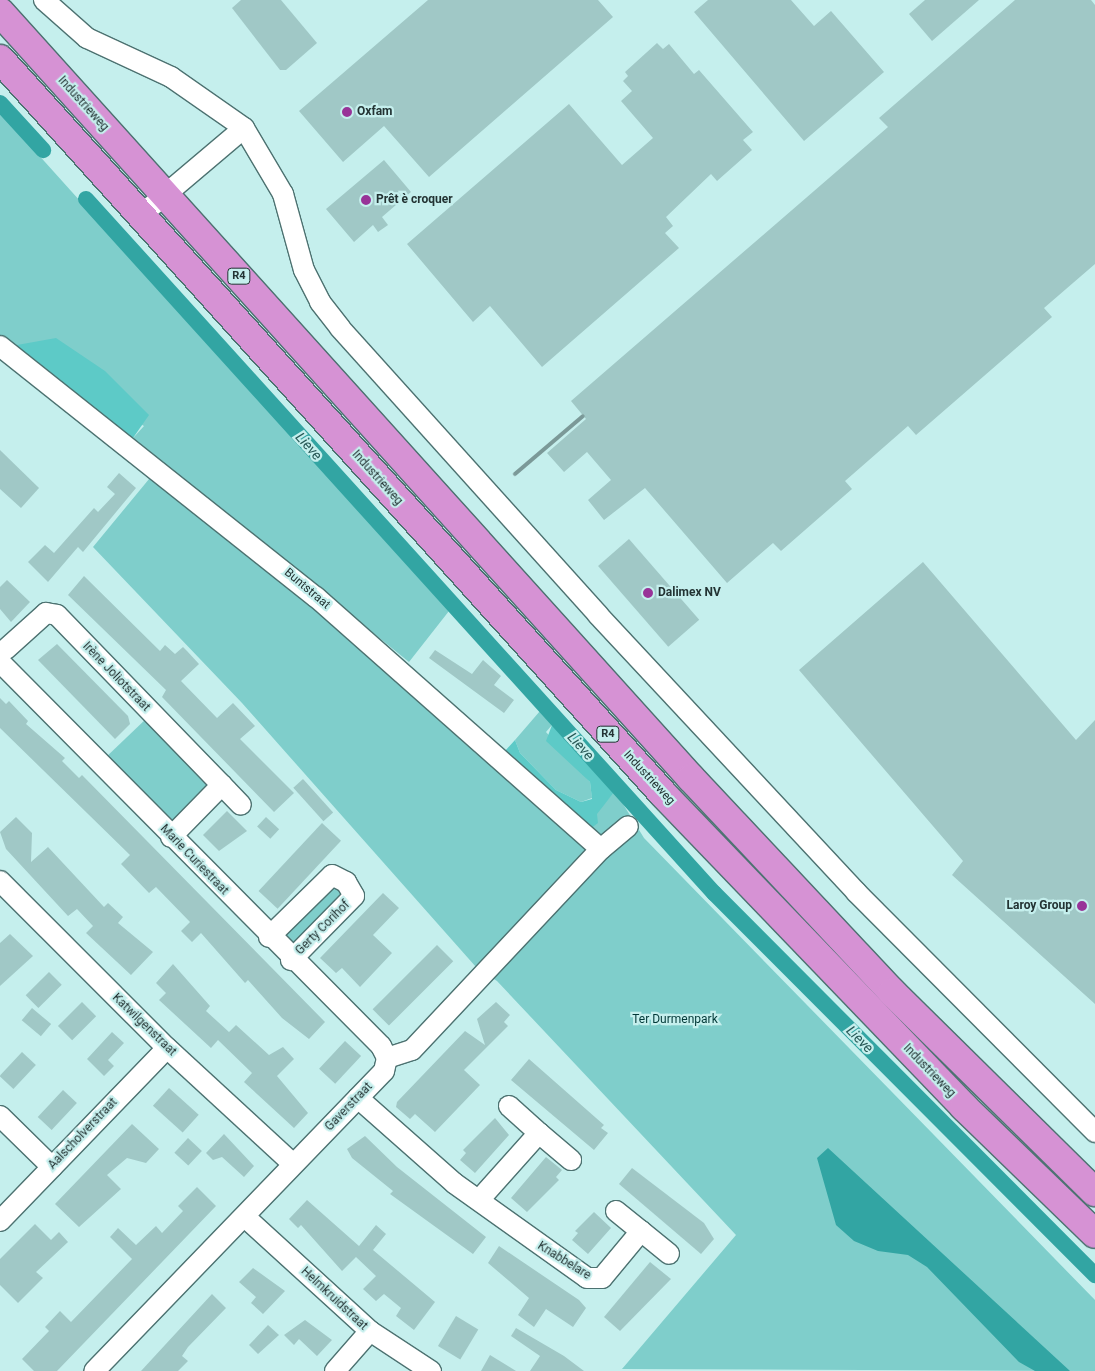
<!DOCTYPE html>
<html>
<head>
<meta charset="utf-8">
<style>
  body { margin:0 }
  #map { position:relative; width:1095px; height:1371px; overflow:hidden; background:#c5efed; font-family:Roboto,sans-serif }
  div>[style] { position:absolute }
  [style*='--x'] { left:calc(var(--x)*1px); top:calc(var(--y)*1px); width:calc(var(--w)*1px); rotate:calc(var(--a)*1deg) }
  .green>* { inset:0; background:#7fcecb }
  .forest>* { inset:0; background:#5dcac7 }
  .water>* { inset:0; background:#32a5a3 }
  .canal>* { height:16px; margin:-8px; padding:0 8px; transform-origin:8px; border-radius:8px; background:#32a5a3 }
  .building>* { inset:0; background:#a0c8c6; transform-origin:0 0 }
  .roads { filter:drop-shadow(1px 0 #4d7271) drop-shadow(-1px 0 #4d7271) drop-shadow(0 1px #4d7271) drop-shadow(0 -1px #4d7271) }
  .minor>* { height:20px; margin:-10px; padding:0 10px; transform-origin:10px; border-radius:10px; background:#fff }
  .highway>* { height:28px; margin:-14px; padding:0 14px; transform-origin:14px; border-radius:14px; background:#d692d4 }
  .rail>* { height:4px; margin:-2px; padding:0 2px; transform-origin:2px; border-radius:2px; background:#7b9998 }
  .dots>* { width:14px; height:14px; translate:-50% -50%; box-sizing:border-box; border:2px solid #c5efed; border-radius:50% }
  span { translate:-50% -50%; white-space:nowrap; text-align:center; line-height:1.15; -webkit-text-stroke:4.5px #c5efed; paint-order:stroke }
  .shield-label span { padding:1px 4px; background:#c5efed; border:1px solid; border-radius:4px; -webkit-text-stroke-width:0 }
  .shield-label { font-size:11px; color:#233333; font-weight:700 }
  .street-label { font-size:12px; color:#233333 }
  .poi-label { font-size:12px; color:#233333; font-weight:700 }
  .left { translate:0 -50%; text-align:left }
  .right { translate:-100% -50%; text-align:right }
  .park-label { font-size:12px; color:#023837 }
  .water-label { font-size:14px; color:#275755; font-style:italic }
</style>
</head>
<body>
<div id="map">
  <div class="green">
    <div style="clip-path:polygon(0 112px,449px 611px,409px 662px,133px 438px,144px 426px,0 337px)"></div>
    <div style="clip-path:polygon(154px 473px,269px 565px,578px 834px,615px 791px,644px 838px,1095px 1300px,1095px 1371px,622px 1369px,736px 1235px,497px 981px,476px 967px,242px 703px,93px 547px)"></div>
    <div style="clip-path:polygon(540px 711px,552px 725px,546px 732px,590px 782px,592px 798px,581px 802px,556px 790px,520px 753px,515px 740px)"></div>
    <div style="clip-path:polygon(148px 717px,208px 779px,209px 788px,180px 820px,167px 824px,103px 760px)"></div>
    <div style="clip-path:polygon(331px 884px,345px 890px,296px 948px,283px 933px)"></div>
  </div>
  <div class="forest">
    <div style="clip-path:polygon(56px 338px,105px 371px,149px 415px,133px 438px,14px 350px,17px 345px)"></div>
    <div style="clip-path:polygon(552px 725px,615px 791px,597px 814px,598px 823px,590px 829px,504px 752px,515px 740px,520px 753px,556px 790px,581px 802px,592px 799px,590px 782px,546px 741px)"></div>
  </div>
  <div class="water">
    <div style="clip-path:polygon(828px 1148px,1070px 1371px,1035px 1371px,1019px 1362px,927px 1267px,908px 1255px,878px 1251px,854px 1241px,836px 1225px,817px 1158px)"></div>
  </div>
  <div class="canal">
    <div style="--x:0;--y:103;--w:64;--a:47.5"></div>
    <div style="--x:86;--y:199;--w:936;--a:47.86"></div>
    <div style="--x:714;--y:893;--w:540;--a:45.08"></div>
  </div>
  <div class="building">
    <div style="clip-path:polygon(241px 0,281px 0,317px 43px,286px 70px,280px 70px,232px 8px)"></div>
    <div style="clip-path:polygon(428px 0,598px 0,613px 17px,429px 177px,384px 126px,343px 162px,299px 111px)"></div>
    <div style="clip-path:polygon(708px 0,791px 0,814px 26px,831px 11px,884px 72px,804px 141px,694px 12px)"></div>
    <div style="clip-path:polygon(925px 0,979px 0,932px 41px,909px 14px)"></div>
    <div style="clip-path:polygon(1015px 0,1091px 0,1095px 5px,1095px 264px,1044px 308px,1052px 317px,916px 435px,908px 426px,845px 481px,852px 489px,781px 551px,773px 543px,727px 583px,645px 488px,604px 520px,588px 500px,611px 480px,587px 452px,564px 472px,547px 453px,586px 419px,571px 401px,888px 127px,879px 118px)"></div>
    <div style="clip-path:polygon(657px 43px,663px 49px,669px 44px,694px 74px,699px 70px,753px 132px,743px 140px,752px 150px,717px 181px,711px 174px,666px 217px,673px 226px,665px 233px,679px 248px,542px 367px,490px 306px,473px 322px,407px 244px,569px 104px,622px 165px,653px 138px,621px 101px,632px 91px,623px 81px,628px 76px,625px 72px)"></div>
    <div style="clip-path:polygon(384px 160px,411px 192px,382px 217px,388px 225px,378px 232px,373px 225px,354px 242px,326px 209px)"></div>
    <div style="clip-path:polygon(0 450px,39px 488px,21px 508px,0 489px)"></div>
    <div style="clip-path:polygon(119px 473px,136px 488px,83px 552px,78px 547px,48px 582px,28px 562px,45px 545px,54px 553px,94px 508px,98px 512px,115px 494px,107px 487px)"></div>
    <div style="left:629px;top:539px;width:107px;height:41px;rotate:49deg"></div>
    <div style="clip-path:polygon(923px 562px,1076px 740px,1095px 720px,1095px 1004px,952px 875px,963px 861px,799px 670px)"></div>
    <div style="clip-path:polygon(84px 576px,160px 651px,165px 645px,175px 654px,183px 647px,187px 651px,199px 664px,181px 681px,217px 718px,233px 703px,255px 726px,240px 739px,294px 793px,274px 812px,162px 697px,166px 690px,68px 595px)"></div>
    <div style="clip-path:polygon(7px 580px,30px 602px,11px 622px,0 609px,0 587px)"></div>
    <div style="clip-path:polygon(57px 644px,128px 716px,130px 724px,115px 739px,38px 660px)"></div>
    <div style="clip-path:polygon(435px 650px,472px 674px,483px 660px,501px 676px,494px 685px,514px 700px,504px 713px,429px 658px)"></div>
    <div style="clip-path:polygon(0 698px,6px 704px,9px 701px,28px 721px,26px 724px,65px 758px,62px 761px,79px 778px,82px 775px,325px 1022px,309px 1039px,282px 1018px,248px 980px,245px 983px,201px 933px,192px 942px,181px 931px,190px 922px,156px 887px,149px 893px,121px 864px,130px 855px,0 728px)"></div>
    <div style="left:303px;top:779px;width:45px;height:13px;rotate:48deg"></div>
    <div style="clip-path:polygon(227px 811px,247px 831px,219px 851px,203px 835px)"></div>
    <div style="clip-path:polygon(16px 817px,32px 833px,31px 862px,48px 847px,104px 907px,108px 903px,123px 917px,118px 923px,153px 952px,131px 975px,86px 933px,93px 926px,77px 909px,68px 916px,6px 849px,0 832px)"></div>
    <div style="left:266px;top:817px;width:18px;height:13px;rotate:43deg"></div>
    <div style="left:322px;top:823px;width:26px;height:93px;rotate:43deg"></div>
    <div style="clip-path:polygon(383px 893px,399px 908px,373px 935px,392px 953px,360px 987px,342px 968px,336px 973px,320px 958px)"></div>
    <div style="clip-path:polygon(10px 934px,33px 956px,0 986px,0 943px)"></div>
    <div style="left:437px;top:945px;width:23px;height:91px;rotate:45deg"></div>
    <div style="clip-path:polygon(173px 964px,210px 1006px,206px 1011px,229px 1032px,236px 1025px,269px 1055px,283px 1047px,294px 1059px,277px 1076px,308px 1113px,294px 1128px,244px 1082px,252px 1073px,218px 1040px,211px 1048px,159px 1000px,166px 993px,156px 983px)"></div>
    <div style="left:49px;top:972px;width:18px;height:33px;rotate:45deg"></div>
    <div style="left:82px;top:1002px;width:20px;height:34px;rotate:45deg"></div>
    <div style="clip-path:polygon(496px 1002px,510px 1015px,504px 1022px,508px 1026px,464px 1070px,480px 1085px,435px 1132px,415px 1114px,410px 1119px,396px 1107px,397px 1102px,465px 1031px,485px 1045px,477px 1019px)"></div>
    <div style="left:32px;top:1008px;width:25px;height:16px;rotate:40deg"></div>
    <div style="clip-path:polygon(112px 1032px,124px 1043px,108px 1060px,114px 1066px,104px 1076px,87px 1059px)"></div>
    <div style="left:345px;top:1041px;width:22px;height:38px;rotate:43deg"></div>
    <div style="left:22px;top:1052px;width:19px;height:33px;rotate:43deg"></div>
    <div style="clip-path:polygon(529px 1059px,604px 1125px,601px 1128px,608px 1133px,594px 1150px,511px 1080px)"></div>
    <div style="left:169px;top:1088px;width:40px;height:24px;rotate:42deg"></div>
    <div style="left:63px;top:1090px;width:19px;height:37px;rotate:43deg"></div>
    <div style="clip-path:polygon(495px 1118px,509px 1135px,475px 1173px,460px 1160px,466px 1153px,463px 1150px)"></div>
    <div style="clip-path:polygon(132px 1124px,159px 1149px,146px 1163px,127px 1158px,107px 1175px,121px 1189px,79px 1227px,55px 1204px)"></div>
    <div style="clip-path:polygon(224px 1134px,254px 1166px,244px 1177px,222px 1157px,213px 1160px,206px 1153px)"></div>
    <div style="clip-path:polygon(365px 1136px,397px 1167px,486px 1237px,473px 1254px,390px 1194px,393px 1191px,352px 1158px,347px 1149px)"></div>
    <div style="left:188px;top:1138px;width:19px;height:20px;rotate:43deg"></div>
    <div style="clip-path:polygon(546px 1157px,562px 1170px,556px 1177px,559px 1180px,527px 1212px,511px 1198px)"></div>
    <div style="clip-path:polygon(632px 1168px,704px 1223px,714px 1239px,701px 1254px,619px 1184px)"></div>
    <div style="clip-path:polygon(197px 1187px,216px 1206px,57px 1371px,34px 1371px,22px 1359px,49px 1331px,45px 1327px,60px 1311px,71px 1322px,132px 1259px,110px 1237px,118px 1228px,136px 1245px,156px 1226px,162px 1233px,183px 1211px,178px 1206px)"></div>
    <div style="clip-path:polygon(307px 1200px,359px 1246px,376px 1225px,386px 1234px,373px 1250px,435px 1302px,414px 1330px,396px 1316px,401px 1308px,384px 1294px,376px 1301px,363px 1289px,376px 1276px,356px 1257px,342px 1271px,301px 1225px,298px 1228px,289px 1219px)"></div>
    <div style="clip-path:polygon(594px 1212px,611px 1228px,588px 1254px,572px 1240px,578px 1233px,575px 1231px)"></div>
    <div style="clip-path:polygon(35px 1224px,51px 1240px,59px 1232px,68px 1242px,36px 1272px,43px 1278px,18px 1303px,0 1285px,0 1259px)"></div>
    <div style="clip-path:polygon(499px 1246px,579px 1300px,586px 1308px,573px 1327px,546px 1309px,534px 1327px,518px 1315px,529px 1298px,488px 1263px)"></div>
    <div style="clip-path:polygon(650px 1262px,671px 1279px,620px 1331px,604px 1317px)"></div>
    <div style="clip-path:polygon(253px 1268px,285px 1291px,263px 1314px,251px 1303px,256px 1297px,239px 1282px)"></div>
    <div style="clip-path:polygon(212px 1294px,226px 1308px,188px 1347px,182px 1356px,188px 1361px,178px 1371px,141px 1371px)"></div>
    <div style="left:456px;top:1316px;width:26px;height:35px;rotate:31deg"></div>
    <div style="clip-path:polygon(305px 1320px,332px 1340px,317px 1356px,299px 1339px,294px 1345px,284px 1335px)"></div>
    <div style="clip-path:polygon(268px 1325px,279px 1335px,258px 1354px,249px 1345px)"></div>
    <div style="clip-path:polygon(516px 1328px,564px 1356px,584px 1371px,530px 1371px,540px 1356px,511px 1336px)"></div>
    <div style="clip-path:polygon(490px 1355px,516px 1371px,481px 1371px)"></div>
  </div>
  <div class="roads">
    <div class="minor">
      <div style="--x:44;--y:0;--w:57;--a:41.5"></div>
      <div style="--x:87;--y:38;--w:93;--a:24.9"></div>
      <div style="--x:171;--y:77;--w:89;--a:34.9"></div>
      <div style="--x:244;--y:128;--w:77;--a:59.4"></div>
      <div style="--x:283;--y:194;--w:79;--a:74.6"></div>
      <div style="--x:304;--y:270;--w:36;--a:63"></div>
      <div style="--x:320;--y:302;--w:33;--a:52"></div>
      <div style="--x:340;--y:328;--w:386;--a:48"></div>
      <div style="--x:598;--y:615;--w:379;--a:47"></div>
      <div style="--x:856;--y:892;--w:339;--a:45.1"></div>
      <div style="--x:140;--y:216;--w:136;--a:-40.2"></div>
      <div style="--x:0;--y:346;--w:404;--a:38.5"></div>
      <div style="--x:316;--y:597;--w:380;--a:41.5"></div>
      <div style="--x:6;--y:649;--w:54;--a:-42"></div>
      <div style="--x:46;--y:613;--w:11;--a:10"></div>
      <div style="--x:57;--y:615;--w:264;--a:45.9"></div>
      <div style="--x:0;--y:662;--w:541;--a:45.22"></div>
      <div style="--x:381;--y:1046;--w:13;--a:63"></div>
      <div style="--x:387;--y:1058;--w:13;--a:103"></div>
      <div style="--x:384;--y:1071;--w:417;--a:134"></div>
      <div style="--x:171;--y:837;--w:73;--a:-45.6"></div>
      <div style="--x:0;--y:881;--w:236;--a:45"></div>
      <div style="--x:167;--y:1048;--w:171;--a:42.6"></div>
      <div style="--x:269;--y:937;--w:88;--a:-44.5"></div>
      <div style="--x:332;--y:875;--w:16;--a:27"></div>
      <div style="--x:346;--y:882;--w:16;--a:60"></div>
      <div style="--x:354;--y:896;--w:90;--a:134.5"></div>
      <div style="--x:387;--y:1058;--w:26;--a:-18"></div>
      <div style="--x:412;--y:1050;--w:276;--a:-46.8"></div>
      <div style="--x:601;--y:849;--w:35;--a:-40"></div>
      <div style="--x:358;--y:1098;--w:128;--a:41.5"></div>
      <div style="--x:454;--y:1183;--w:163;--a:35.5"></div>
      <div style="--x:587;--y:1278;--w:15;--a:0"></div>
      <div style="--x:602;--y:1278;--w:61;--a:-50.3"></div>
      <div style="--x:641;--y:1231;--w:36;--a:39"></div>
      <div style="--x:509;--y:1106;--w:40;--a:42"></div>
      <div style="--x:0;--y:1116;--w:73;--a:44.4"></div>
      <div style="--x:479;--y:1200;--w:90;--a:-48.2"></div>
      <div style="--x:539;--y:1133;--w:42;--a:40.2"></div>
      <div style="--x:616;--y:1211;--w:32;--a:39"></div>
      <div style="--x:245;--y:1217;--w:169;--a:42.4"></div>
      <div style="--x:370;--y:1331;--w:73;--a:33.3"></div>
      <div style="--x:0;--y:1221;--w:240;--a:-46"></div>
      <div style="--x:335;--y:1371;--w:53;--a:-48.8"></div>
    </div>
    <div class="highway">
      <div style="--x:0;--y:12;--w:1032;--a:47.95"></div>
      <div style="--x:691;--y:778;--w:294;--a:46.8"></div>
      <div style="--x:892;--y:992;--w:285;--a:44.6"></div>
      <div style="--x:0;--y:59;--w:991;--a:47.94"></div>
      <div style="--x:664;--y:795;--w:433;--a:46.1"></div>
      <div style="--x:964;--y:1107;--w:182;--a:44.1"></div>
    </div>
  </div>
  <div class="rail">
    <div style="--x:515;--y:474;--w:89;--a:-40.5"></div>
  </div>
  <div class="dots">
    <div style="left:347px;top:112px;background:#983398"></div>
    <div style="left:366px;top:200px;background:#983398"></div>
    <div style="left:648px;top:593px;background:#983398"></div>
    <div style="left:1082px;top:906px;background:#983398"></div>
  </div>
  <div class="shield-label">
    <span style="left:239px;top:276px">R4</span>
    <span style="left:608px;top:734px">R4</span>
  </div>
  <div class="street-label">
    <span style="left:83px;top:104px;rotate:48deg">Industrieweg</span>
    <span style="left:377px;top:478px;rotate:48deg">Industrieweg</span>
    <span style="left:307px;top:589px;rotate:40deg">Buntstraat</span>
    <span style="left:116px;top:677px;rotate:46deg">Irène Joliotstraat</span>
    <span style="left:649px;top:778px;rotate:47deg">Industrieweg</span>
    <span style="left:194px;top:860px;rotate:46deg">Marie Curiestraat</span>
    <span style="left:323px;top:928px;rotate:-45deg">Gerty Corihof</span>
    <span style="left:144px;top:1025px;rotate:44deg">Katwilgenstraat</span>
    <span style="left:929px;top:1071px;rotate:46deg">Industrieweg</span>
    <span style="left:349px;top:1107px;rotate:-46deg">Gaverstraat</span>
    <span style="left:83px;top:1134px;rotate:-46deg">Aalscholverstraat</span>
    <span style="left:564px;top:1261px;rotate:32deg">Knabbelare</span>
    <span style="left:334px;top:1299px;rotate:43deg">Helmkruidstraat</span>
  </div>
  <div class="poi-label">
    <span class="left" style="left:357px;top:112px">Oxfam</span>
    <span class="left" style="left:376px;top:200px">Prêt è croquer</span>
    <span class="left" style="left:658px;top:593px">Dalimex NV</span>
    <span class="right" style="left:1072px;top:906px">Laroy Group</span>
  </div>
  <div class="park-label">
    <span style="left:675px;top:1020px">Ter Durmenpark</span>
  </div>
  <div class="water-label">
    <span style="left:309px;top:446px;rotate:48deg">Lieve</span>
    <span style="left:581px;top:746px;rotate:48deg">Lieve</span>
    <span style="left:860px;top:1039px;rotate:45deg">Lieve</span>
  </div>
</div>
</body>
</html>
